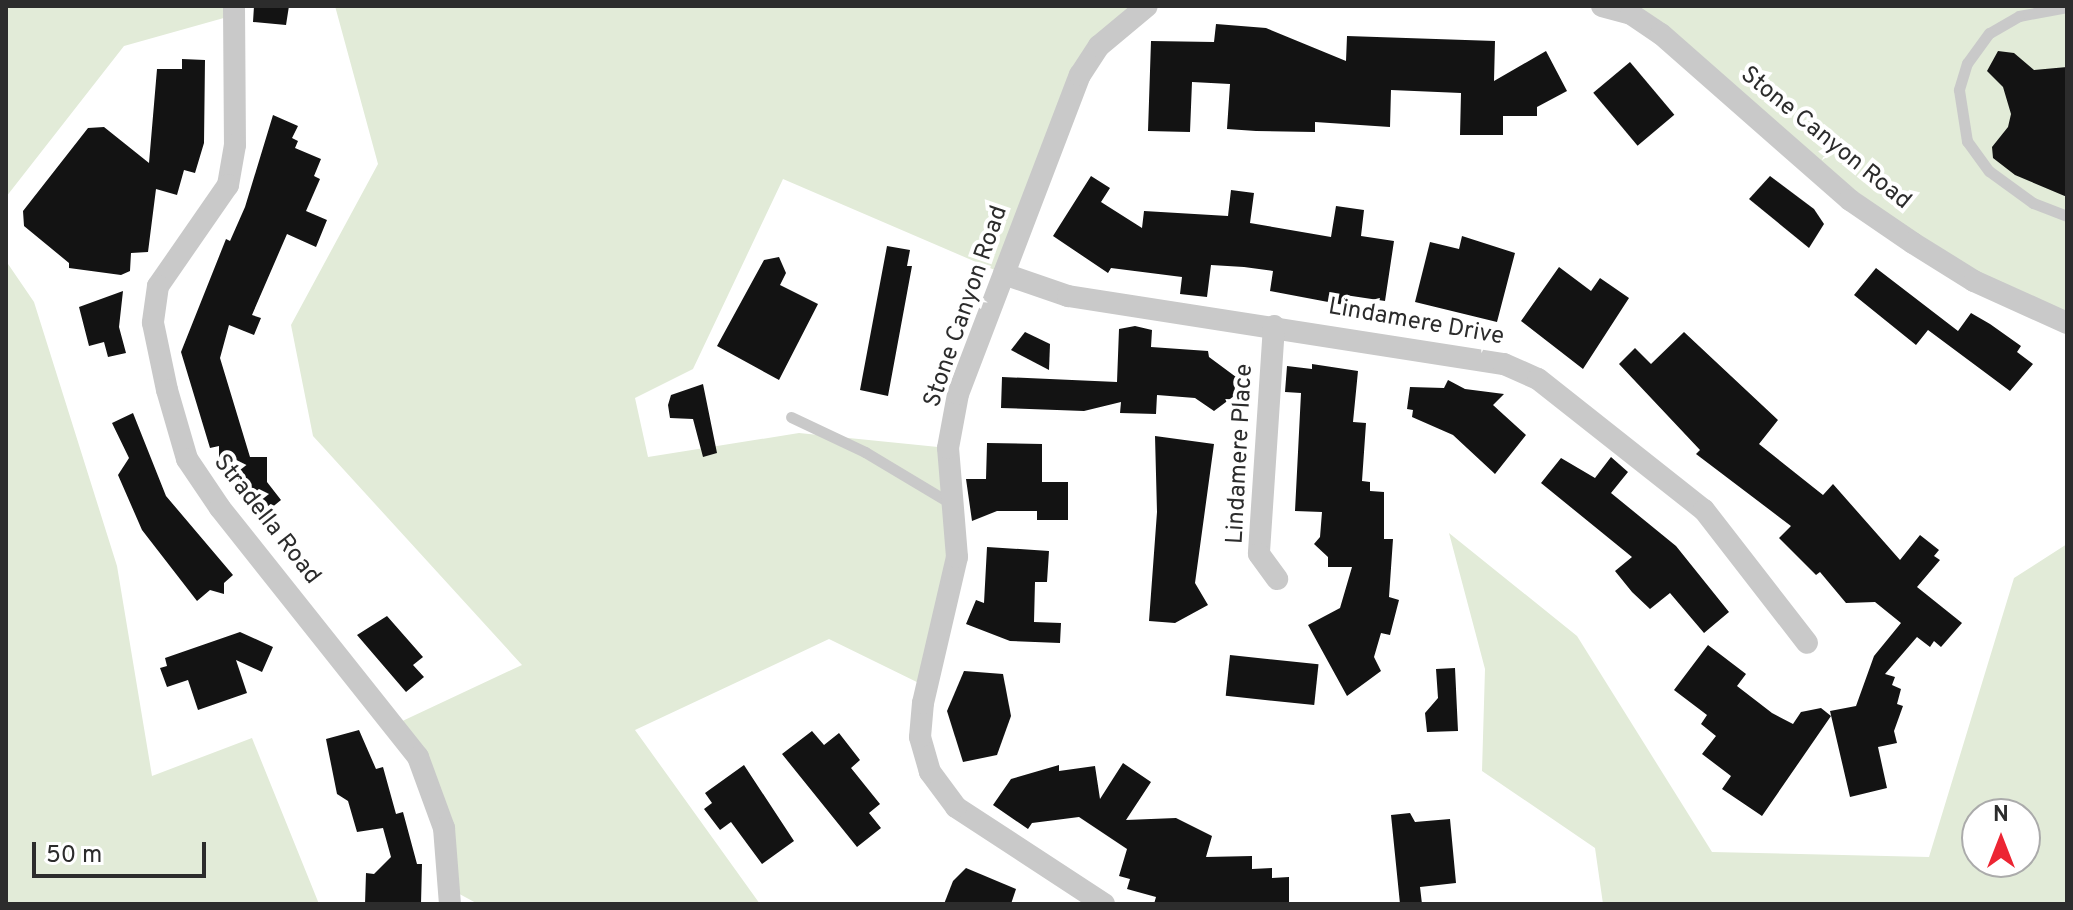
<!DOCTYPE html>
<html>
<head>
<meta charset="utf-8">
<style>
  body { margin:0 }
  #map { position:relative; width:2073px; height:910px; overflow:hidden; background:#fff; font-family:Overpass,sans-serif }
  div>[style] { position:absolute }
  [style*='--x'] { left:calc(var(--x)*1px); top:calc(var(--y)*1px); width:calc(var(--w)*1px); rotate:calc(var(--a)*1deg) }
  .green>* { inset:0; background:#e2ebd8 }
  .building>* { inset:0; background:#131313; transform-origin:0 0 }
  .service>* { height:11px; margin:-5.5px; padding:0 5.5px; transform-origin:5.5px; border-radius:5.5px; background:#c9c9c9 }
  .minor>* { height:22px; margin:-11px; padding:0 11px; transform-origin:11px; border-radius:11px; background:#c9c9c9 }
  span { translate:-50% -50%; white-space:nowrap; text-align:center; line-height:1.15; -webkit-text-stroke:8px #fff; paint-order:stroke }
  .street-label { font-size:24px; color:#2c2c2c }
  .frame { position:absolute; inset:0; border:8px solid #2c2c2c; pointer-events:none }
  .north { position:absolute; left:1961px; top:798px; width:80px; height:80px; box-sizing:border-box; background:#fff; border:2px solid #ababab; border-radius:50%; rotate:0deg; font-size:22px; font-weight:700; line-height:32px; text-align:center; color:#2c2c2c }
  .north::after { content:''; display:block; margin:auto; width:28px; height:36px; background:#ec2533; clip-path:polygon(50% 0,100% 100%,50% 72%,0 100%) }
  .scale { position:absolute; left:32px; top:842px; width:174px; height:36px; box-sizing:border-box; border:4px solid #2c2c2c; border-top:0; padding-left:10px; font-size:24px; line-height:28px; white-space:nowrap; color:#2c2c2c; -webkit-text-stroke:6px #fff; paint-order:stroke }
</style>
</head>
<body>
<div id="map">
  <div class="green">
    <div style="clip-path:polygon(6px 6px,234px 6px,238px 14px,124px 46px,6px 197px)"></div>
    <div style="clip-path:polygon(335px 6px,1147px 6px,1099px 46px,1004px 274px,783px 179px,693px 369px,635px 398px,648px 457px,799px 433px,948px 448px,957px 557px,927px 687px,829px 639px,635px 730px,760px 904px,478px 904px,452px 890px,450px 863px,396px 724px,522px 665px,313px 436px,291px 325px,378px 164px)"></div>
    <div style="clip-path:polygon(1602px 6px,2067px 6px,2067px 323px,1974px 281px,1717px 85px)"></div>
    <div style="clip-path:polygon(6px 261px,34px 302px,117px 566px,152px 776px,252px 738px,319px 904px,6px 904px)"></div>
    <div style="clip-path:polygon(evenodd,1449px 533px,1577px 636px,1712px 852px,1929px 857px,2014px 578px,2067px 544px,2067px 904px,1603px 904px,1595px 848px,1482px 771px,1485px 669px,1449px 533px,2025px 814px,2025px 862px,1977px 862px,1977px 814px,2025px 814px)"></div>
  </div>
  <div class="building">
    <div style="clip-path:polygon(254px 6px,289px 6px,286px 25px,253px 22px)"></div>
    <div style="clip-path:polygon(1216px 24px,1266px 28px,1346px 61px,1347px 36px,1495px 41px,1494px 81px,1546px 51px,1567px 91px,1537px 107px,1537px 116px,1503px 116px,1503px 135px,1460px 135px,1461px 93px,1391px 90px,1390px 127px,1315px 122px,1315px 132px,1256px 131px,1227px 129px,1230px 84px,1192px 82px,1190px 132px,1148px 131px,1151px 41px,1214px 42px)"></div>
    <div style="clip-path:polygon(1998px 51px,2014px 53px,2034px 70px,2067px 67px,2067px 197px,2015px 175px,1993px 158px,1992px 147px,2008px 127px,2011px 114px,2003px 87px,1987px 71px)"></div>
    <div style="clip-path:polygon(182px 59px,205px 60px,204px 143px,195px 173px,184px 170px,177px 195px,156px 189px,148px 252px,131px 253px,130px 271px,121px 275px,69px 268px,69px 263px,24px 226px,23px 211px,88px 128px,104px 127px,149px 163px,157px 69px,182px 69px)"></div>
    <div style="left:1630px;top:62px;width:69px;height:48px;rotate:50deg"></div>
    <div style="clip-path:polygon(273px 115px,298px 126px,292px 138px,298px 141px,295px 148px,321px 159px,314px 176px,320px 179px,306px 211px,327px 220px,316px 247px,287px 234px,252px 315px,261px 318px,254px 335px,229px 325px,220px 358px,250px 457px,267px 457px,267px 482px,281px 500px,259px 518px,228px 482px,233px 479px,219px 463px,219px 446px,210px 448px,181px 352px,226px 239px,230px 241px,245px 207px)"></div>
    <div style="clip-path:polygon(1091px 176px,1110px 188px,1101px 202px,1142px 228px,1144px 211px,1228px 216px,1231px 190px,1254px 193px,1250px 223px,1331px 237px,1336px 206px,1364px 210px,1361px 236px,1394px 241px,1385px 301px,1345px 295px,1344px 305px,1270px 291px,1273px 271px,1244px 267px,1211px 265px,1207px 297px,1180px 294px,1182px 277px,1111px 268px,1108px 273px,1053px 236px)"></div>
    <div style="clip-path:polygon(1770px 176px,1814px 209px,1824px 224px,1809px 248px,1749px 199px)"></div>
    <div style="clip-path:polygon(1462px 236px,1515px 253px,1497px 322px,1415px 302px,1430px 242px,1459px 249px)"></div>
    <div style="clip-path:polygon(887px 246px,910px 250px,907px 266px,912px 266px,888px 396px,860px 390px)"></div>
    <div style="clip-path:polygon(779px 257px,786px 273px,780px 285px,818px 304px,779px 380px,717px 346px,764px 260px)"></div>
    <div style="clip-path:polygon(1559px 267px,1591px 291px,1600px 278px,1629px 298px,1583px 369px,1521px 321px)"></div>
    <div style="clip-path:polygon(1876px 268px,1958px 331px,1971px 313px,1990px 324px,2021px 346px,2017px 352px,2033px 364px,2010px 391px,1928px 330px,1916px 345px,1854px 295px)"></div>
    <div style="clip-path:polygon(123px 291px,119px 327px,126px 353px,108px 357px,104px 342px,89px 346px,79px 307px)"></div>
    <div style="clip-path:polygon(1135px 326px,1152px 330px,1151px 347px,1208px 351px,1209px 357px,1236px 377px,1234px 396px,1214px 411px,1195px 398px,1157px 395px,1156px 414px,1120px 413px,1121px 402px,1084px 411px,1001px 408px,1002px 377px,1117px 382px,1119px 329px)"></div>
    <div style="clip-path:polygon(1025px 332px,1050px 344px,1049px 370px,1011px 350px)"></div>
    <div style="clip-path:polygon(1684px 332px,1778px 420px,1759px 444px,1823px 495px,1833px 484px,1900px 560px,1920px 535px,1939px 550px,1934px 556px,1940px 560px,1917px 587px,1962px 623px,1941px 647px,1934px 641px,1930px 647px,1917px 637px,1885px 674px,1895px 677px,1892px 685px,1901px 689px,1897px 704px,1903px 706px,1894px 731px,1897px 743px,1878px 747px,1887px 788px,1850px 797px,1830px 711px,1856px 706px,1874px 656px,1901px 623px,1875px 602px,1846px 603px,1820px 572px,1816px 575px,1779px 538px,1791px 526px,1696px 454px,1700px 450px,1619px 364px,1635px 348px,1651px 364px)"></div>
    <div style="clip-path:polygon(1312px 364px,1358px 371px,1353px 422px,1366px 423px,1362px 481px,1370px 482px,1370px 491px,1384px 492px,1384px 539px,1393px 539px,1389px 597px,1399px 600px,1390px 635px,1381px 633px,1374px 657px,1381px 671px,1347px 696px,1308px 625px,1340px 608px,1352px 567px,1328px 567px,1328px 557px,1314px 544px,1320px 537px,1322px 512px,1295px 511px,1301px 393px,1285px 392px,1287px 366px,1312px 369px)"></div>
    <div style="clip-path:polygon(1448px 380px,1465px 389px,1504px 394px,1493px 405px,1526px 435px,1495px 474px,1453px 435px,1412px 417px,1413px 410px,1407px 409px,1410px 387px,1444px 388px)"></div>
    <div style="clip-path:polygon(703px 384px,717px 453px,703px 457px,693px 419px,670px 418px,668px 405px,671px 395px)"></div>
    <div style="clip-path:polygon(133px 413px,166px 496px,233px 575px,224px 583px,224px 594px,210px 590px,197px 601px,142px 530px,118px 475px,129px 458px,112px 423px)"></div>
    <div style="clip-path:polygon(1155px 436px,1214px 444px,1195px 583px,1208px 605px,1175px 623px,1149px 621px,1157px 512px)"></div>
    <div style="clip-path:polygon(987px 443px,1042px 444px,1042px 482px,1068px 482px,1068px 520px,1037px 520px,1037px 511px,997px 511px,972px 521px,966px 479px,986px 479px)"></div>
    <div style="clip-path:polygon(1611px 457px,1628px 472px,1611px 493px,1676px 546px,1729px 612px,1704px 633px,1670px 593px,1650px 609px,1632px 592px,1615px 571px,1632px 557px,1541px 483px,1561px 458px,1595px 478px)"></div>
    <div style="clip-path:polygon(987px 547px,1049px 551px,1047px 582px,1035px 582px,1034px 622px,1061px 623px,1060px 643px,1010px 641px,966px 624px,976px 600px,984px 603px)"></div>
    <div style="clip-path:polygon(387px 616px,423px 657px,413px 665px,424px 677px,406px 692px,357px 635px)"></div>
    <div style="clip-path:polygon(240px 632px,273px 647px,262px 672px,236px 660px,247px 693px,198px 710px,188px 680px,167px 687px,160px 668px,167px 666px,165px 658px)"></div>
    <div style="clip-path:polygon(1708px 645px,1746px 674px,1737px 686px,1772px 713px,1793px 724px,1801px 712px,1821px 708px,1831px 716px,1762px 816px,1722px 789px,1731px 776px,1702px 754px,1716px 736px,1701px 724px,1707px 715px,1674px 690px)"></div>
    <div style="left:1230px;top:655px;width:89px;height:41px;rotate:6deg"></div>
    <div style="clip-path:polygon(1455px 668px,1458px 731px,1427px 732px,1425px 713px,1438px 698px,1436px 669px)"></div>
    <div style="clip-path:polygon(964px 671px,1003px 674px,1011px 716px,997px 755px,963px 762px,947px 711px)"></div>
    <div style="clip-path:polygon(359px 730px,376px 769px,383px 767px,396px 814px,403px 812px,417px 864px,422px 864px,421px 904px,365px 904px,366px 873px,374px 874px,391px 857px,383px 828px,357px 832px,348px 801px,337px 794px,326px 739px)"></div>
    <div style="clip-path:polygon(812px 731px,824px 745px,839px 733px,860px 760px,851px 768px,880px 804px,869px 813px,881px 828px,857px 847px,782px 754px)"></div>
    <div style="clip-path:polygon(1123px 763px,1151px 782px,1126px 820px,1176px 818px,1212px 836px,1206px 857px,1252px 856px,1252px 869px,1272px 868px,1272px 878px,1289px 877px,1289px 904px,1154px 904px,1156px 897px,1127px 889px,1130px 879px,1119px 876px,1127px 849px,1079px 817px,1032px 823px,1028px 829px,993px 805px,1011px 779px,1059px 765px,1059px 771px,1095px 766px,1100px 799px)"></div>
    <div style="clip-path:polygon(744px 765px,794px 841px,762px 864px,731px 822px,720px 830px,704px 809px,712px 803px,705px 793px)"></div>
    <div style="clip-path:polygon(1410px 813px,1415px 822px,1450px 819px,1456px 883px,1420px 887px,1422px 904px,1400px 904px,1391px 815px)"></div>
    <div style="clip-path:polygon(966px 868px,1016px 889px,1011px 904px,944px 904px,953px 881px)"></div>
  </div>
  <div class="service">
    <div style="--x:2067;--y:7;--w:49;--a:169.4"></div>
    <div style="--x:2019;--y:16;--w:34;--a:150"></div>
    <div style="--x:1989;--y:33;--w:37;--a:126"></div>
    <div style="--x:1967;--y:63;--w:28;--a:107"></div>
    <div style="--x:1959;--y:90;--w:52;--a:81.1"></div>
    <div style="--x:1967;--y:141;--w:37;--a:54"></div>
    <div style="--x:1989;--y:171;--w:54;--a:36"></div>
    <div style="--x:2033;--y:203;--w:36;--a:21"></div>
    <div style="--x:791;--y:417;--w:82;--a:25.3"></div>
    <div style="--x:865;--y:452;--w:101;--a:30.9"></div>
  </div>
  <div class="minor">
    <div style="--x:234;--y:6;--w:139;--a:89.6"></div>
    <div style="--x:235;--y:145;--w:41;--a:99.9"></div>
    <div style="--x:228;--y:185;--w:123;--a:124.7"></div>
    <div style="--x:158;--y:286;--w:37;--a:98"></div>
    <div style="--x:153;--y:323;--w:68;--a:78.2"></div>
    <div style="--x:167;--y:390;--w:72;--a:73.8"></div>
    <div style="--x:187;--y:459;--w:59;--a:56"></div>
    <div style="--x:220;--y:508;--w:318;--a:51.5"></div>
    <div style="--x:418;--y:757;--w:76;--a:69.9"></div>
    <div style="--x:444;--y:828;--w:76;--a:85.5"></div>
    <div style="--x:1602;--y:6;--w:30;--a:15"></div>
    <div style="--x:1631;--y:14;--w:36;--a:34"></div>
    <div style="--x:1661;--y:34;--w:252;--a:41.3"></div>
    <div style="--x:1850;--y:200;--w:76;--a:34.3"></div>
    <div style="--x:1913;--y:243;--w:72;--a:31.9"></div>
    <div style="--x:1974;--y:281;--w:102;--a:24.3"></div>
    <div style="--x:1004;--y:274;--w:68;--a:19"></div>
    <div style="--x:1068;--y:296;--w:441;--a:8.9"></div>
    <div style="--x:1504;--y:364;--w:37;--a:24"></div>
    <div style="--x:1538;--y:379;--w:211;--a:38.3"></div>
    <div style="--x:1704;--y:510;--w:168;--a:52.2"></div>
    <div style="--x:1274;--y:326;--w:228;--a:93.8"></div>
    <div style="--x:1259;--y:554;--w:31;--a:54"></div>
    <div style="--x:1104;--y:904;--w:177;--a:-146.8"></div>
    <div style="--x:956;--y:807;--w:44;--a:-126.6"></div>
    <div style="--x:930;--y:772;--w:36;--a:-106"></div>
    <div style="--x:920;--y:737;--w:34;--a:-85"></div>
    <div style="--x:923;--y:703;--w:150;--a:-76.9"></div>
    <div style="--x:957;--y:557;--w:109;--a:-94.7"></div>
    <div style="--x:948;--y:448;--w:55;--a:-79.5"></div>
    <div style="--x:958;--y:394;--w:342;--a:-69.1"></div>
    <div style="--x:1080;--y:75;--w:35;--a:-57"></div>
    <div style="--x:1099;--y:46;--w:62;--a:-39.8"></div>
  </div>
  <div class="street-label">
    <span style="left:1825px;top:139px;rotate:39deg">Stone Canyon Road</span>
    <span style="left:967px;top:307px;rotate:-71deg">Stone Canyon Road</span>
    <span style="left:1416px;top:323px;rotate:10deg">Lindamere Drive</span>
    <span style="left:1241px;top:454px;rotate:-87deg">Lindamere Place</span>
    <span style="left:266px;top:520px;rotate:52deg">Stradella Road</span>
  </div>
  <div class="frame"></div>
  <div class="north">N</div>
  <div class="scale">50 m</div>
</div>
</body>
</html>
